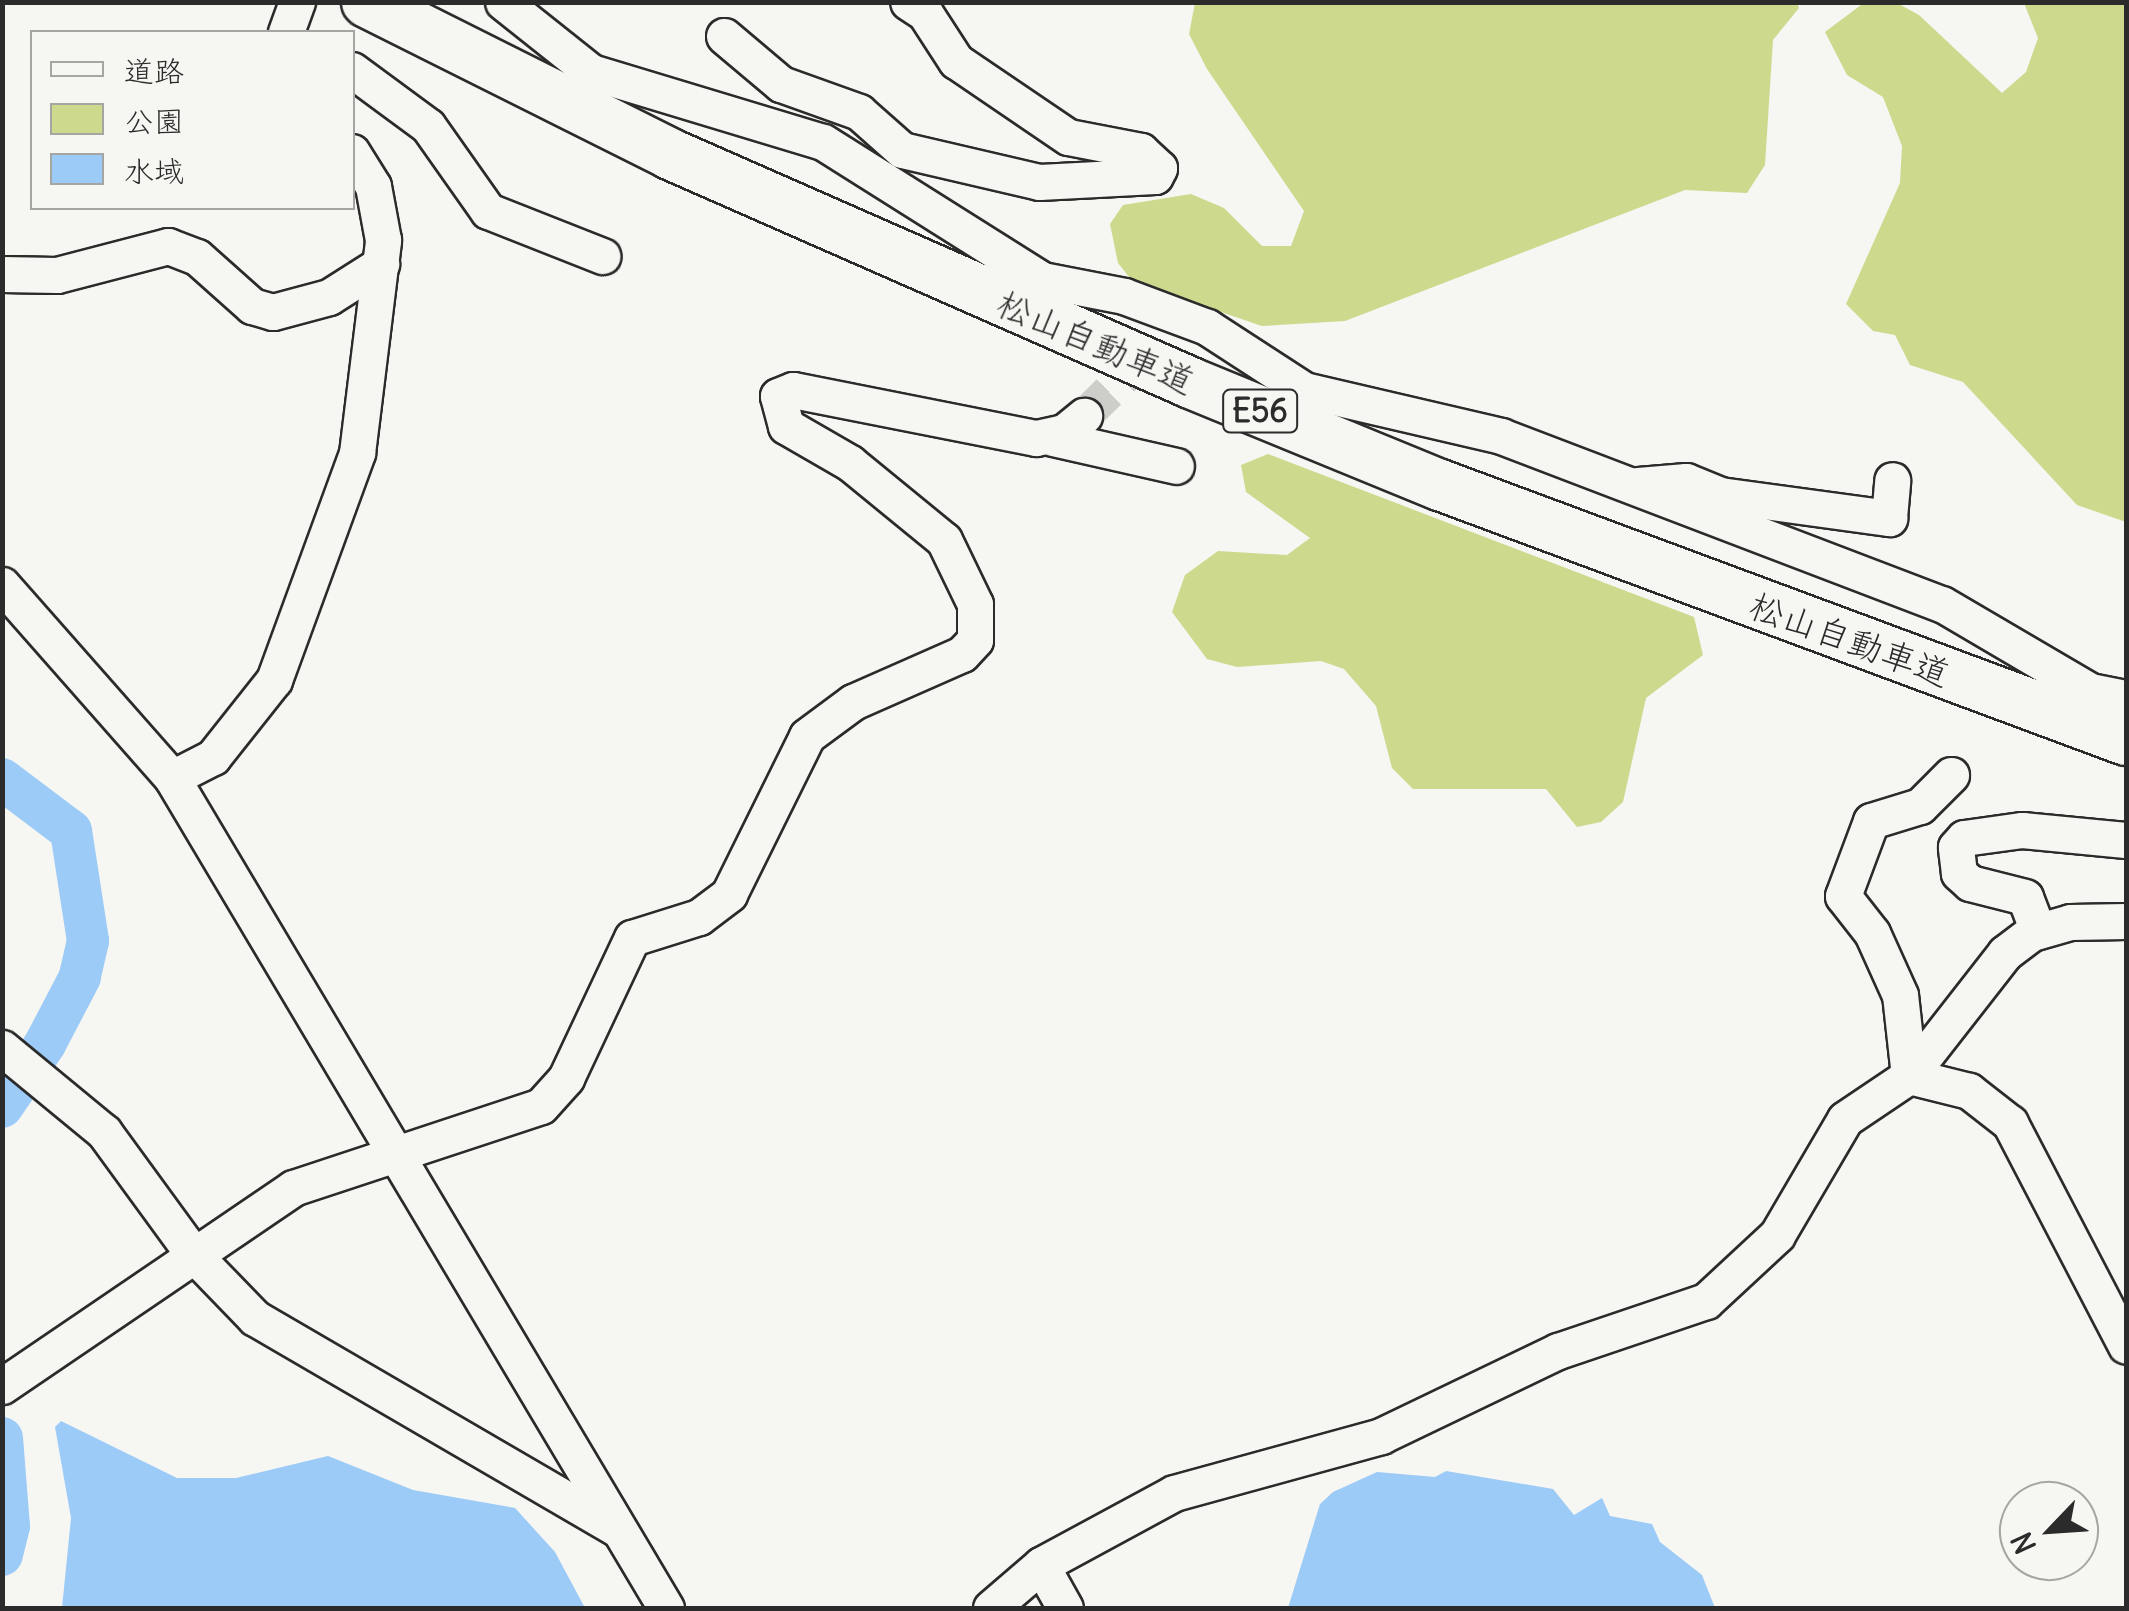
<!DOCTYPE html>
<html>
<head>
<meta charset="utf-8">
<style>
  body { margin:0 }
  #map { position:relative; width:2129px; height:1611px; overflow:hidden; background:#f6f6f2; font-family:Delius,"Klee One",sans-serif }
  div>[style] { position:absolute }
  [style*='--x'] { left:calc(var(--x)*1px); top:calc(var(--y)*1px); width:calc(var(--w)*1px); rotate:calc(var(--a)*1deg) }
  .green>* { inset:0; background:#cdd98c }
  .water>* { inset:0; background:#9ccbf7 }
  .river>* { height:42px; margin:-21px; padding:0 21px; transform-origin:21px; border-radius:21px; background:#9ccbf7 }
  .minor-tunnel>* { height:35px; margin-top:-17.5px; transform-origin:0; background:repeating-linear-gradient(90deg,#cdcdca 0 35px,transparent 0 53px) }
  .roads { filter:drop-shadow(2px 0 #2b2b2b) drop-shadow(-2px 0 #2b2b2b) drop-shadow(0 2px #2b2b2b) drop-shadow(0 -2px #2b2b2b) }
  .minor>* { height:35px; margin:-17.5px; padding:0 17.5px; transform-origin:17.5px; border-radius:17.5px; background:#f6f6f2 }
  .highway>* { height:50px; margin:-25px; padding:0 25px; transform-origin:25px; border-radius:25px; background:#f6f6f2 }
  span { translate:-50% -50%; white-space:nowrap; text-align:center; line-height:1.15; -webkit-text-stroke:8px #f6f6f2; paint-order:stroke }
  .shield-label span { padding:2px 8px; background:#f6f6f2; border:2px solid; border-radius:8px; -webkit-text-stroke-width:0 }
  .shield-label { font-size:32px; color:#2b2b2b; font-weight:700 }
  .street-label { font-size:35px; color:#2b2b2b }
  .frame { position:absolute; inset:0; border:5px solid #2b2b2b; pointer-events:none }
  .legend { position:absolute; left:30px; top:30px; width:325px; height:180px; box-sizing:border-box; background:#f6f6f2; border:2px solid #a5a5a2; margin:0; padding:12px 18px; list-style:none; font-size:30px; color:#2b2b2b }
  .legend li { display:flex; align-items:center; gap:20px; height:50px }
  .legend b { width:50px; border:2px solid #a5a5a2 }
  .north { position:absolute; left:1999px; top:1481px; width:100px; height:100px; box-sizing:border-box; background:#f6f6f2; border:2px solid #a5a5a2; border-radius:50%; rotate:245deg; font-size:28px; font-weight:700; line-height:40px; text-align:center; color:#2b2b2b }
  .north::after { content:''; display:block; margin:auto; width:35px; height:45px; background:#2b2b2b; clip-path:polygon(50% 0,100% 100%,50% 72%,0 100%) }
</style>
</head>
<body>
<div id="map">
  <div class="green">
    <div style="clip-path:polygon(1865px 2px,1897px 3px,1919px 15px,2002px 93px,2026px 72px,2038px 38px,2024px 3px,2126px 3px,2126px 522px,2077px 505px,1963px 382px,1910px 365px,1895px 335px,1873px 331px,1846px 304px,1900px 183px,1902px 146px,1883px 97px,1847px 75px,1825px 32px)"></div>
    <div style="clip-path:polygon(1195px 3px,1797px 3px,1799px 8px,1773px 40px,1765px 165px,1747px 193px,1685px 190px,1345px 321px,1262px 326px,1133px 282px,1118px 263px,1110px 224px,1123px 205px,1191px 194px,1224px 208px,1262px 246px,1291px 246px,1304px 211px,1207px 69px,1189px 34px)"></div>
    <div style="clip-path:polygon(1268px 454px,1694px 617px,1703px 655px,1646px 698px,1623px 802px,1601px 822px,1577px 827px,1546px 789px,1413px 789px,1392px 768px,1376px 706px,1344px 669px,1321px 661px,1237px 667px,1207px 659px,1172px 612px,1185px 575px,1218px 551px,1287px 555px,1310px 538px,1246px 492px,1241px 465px)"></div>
  </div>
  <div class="water">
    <div style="clip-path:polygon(61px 1421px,177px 1478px,236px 1478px,328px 1456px,413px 1490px,515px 1508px,555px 1552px,585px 1608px,62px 1608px,71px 1518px,55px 1427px)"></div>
    <div style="clip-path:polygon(1446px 1471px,1553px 1489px,1574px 1515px,1602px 1498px,1610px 1516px,1652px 1524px,1660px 1542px,1702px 1575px,1715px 1608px,1288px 1608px,1320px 1504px,1333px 1492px,1377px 1472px,1435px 1477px)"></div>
  </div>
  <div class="river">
    <div style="--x:2;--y:779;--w:86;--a:37"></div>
    <div style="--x:71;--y:831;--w:111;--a:81.2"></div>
    <div style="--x:88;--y:941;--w:37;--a:103"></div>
    <div style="--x:80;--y:977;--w:76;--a:117.6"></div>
    <div style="--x:45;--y:1044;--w:76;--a:124.3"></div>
    <div style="--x:2;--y:1438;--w:88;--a:85.5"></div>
    <div style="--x:9;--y:1526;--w:30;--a:104"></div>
  </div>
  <div class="minor-tunnel">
    <div style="--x:1084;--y:416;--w:100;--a:-44.6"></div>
  </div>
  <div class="roads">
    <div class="minor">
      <div style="--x:503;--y:2;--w:112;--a:38.5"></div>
      <div style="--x:591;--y:72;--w:242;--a:16.8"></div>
      <div style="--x:823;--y:142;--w:259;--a:32.2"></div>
      <div style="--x:1042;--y:280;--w:84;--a:11"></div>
      <div style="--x:1124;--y:296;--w:89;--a:20.5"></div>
      <div style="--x:1207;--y:327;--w:116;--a:33"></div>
      <div style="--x:1304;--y:390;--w:202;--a:13.1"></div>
      <div style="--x:1501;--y:436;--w:472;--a:20.9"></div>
      <div style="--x:1942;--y:604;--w:172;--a:30.4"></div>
      <div style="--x:2090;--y:691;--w:37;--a:11"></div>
      <div style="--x:286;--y:32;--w:32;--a:-70"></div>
      <div style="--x:724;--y:36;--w:75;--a:40.1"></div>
      <div style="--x:781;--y:84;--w:83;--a:19.7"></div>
      <div style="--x:859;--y:112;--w:57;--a:41.5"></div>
      <div style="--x:902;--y:150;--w:141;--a:13.1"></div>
      <div style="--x:1039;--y:182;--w:116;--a:-3"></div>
      <div style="--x:1155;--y:176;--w:9;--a:-63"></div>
      <div style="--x:1159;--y:168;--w:25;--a:-137"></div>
      <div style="--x:1141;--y:151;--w:74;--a:-169.1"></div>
      <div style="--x:1068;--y:137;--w:135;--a:-145.8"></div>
      <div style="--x:956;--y:61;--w:57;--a:-122.9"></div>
      <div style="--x:925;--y:13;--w:20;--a:-147"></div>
      <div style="--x:352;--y:70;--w:94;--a:36.4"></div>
      <div style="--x:428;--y:126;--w:104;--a:54.8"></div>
      <div style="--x:488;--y:211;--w:123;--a:21.5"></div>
      <div style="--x:2;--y:274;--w:55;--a:1"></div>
      <div style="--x:57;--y:275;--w:115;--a:-14.6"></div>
      <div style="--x:168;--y:246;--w:31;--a:21"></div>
      <div style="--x:197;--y:257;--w:74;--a:41.7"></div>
      <div style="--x:252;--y:306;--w:22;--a:16"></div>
      <div style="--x:273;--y:312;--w:58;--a:-15"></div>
      <div style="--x:329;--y:297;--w:62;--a:-32.4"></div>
      <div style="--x:1053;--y:438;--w:126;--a:12.8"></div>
      <div style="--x:1638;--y:485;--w:48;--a:-4.8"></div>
      <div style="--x:1686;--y:481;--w:37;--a:22"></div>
      <div style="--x:1720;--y:495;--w:171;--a:7.8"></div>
      <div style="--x:1889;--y:518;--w:38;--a:-85"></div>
      <div style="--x:2;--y:585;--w:257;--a:48.6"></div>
      <div style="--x:172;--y:778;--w:966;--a:59.24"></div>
      <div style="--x:172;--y:778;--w:46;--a:-27.1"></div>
      <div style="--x:213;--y:757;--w:98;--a:-51.6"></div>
      <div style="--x:274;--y:680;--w:242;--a:-69.9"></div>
      <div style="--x:357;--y:453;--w:215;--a:-83"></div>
      <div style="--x:383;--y:240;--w:55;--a:-100.5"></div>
      <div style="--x:373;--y:186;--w:40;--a:-122"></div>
      <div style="--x:2038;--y:931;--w:36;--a:-111"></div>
      <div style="--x:2025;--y:897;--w:57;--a:-165.7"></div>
      <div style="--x:1970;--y:883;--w:15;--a:-138"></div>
      <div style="--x:1959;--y:873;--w:26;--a:-97"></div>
      <div style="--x:1956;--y:847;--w:12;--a:-48"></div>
      <div style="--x:1964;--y:838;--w:59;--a:-7.9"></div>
      <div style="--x:2022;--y:830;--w:104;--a:5.5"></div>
      <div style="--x:2;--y:1048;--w:132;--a:39.5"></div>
      <div style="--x:104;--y:1132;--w:151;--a:53.9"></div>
      <div style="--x:193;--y:1254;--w:89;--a:45.9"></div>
      <div style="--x:255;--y:1318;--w:418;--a:30.2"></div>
      <div style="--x:1909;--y:1076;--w:81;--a:-96.3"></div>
      <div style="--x:1900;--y:995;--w:68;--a:-114.3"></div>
      <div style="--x:1872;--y:933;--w:47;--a:-128.1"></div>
      <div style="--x:1843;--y:896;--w:80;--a:-69.5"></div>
      <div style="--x:1871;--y:821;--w:51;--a:-17"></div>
      <div style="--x:1920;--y:806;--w:44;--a:-45"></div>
      <div style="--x:1909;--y:1076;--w:62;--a:14"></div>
      <div style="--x:1969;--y:1091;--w:52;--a:38"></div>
      <div style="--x:2010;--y:1123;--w:251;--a:62.5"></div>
      <div style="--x:2;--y:1386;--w:352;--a:-34.2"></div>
      <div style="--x:293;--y:1188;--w:261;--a:-18.3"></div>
      <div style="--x:541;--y:1106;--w:38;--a:-48"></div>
      <div style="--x:566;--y:1078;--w:155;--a:-64.8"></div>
      <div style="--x:632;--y:938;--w:70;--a:-17.4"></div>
      <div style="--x:699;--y:917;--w:38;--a:-37"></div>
      <div style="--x:729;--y:894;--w:176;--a:-63.7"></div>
      <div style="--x:807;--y:736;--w:57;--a:-36.5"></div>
      <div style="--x:853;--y:702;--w:119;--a:-23.8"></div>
      <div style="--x:962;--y:654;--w:19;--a:-47"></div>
      <div style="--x:975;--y:640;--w:36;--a:-90"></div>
      <div style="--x:975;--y:604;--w:71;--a:-115.8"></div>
      <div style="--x:944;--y:540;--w:122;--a:-140.7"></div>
      <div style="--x:850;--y:463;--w:74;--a:-150"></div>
      <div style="--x:786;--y:426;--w:31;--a:-105"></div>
      <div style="--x:778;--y:396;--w:16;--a:-22"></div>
      <div style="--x:793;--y:390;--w:248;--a:11.2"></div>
      <div style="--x:1036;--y:438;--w:29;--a:-12"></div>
      <div style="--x:1064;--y:432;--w:26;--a:-39"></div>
      <div style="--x:1041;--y:1565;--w:49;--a:60.8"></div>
      <div style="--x:991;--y:1608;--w:66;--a:-40.7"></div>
      <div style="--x:1041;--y:1565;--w:151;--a:-28.4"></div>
      <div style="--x:1174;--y:1493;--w:215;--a:-15.4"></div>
      <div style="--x:1381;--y:1436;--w:196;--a:-25.7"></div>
      <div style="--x:1558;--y:1351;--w:156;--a:-18.7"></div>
      <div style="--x:1706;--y:1301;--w:97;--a:-42.9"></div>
      <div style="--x:1777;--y:1235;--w:134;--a:-59.6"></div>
      <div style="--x:1845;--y:1119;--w:77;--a:-33.9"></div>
      <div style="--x:1909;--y:1076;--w:156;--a:-52"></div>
      <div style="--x:2005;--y:953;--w:34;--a:-37"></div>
      <div style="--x:2032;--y:933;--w:40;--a:-16"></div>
      <div style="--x:2070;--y:922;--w:56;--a:-1"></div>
    </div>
    <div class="highway">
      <div style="--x:367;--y:2;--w:339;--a:26.6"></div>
      <div style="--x:670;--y:154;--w:569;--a:23.73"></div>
      <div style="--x:1191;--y:383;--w:269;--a:22.3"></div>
      <div style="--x:1440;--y:485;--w:732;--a:20.39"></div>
    </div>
  </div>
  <div class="shield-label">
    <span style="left:1260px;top:411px">E56</span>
  </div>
  <div class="street-label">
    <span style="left:1096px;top:342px;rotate:23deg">松山自動車道</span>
    <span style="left:1850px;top:639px;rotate:20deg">松山自動車道</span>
  </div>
  <div class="frame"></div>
  <ul class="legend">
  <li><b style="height:12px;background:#f6f6f2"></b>道路</li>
  <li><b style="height:28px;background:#cdd98c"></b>公園</li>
  <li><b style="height:28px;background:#9ccbf7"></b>水域</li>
  </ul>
  <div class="north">N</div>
</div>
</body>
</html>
